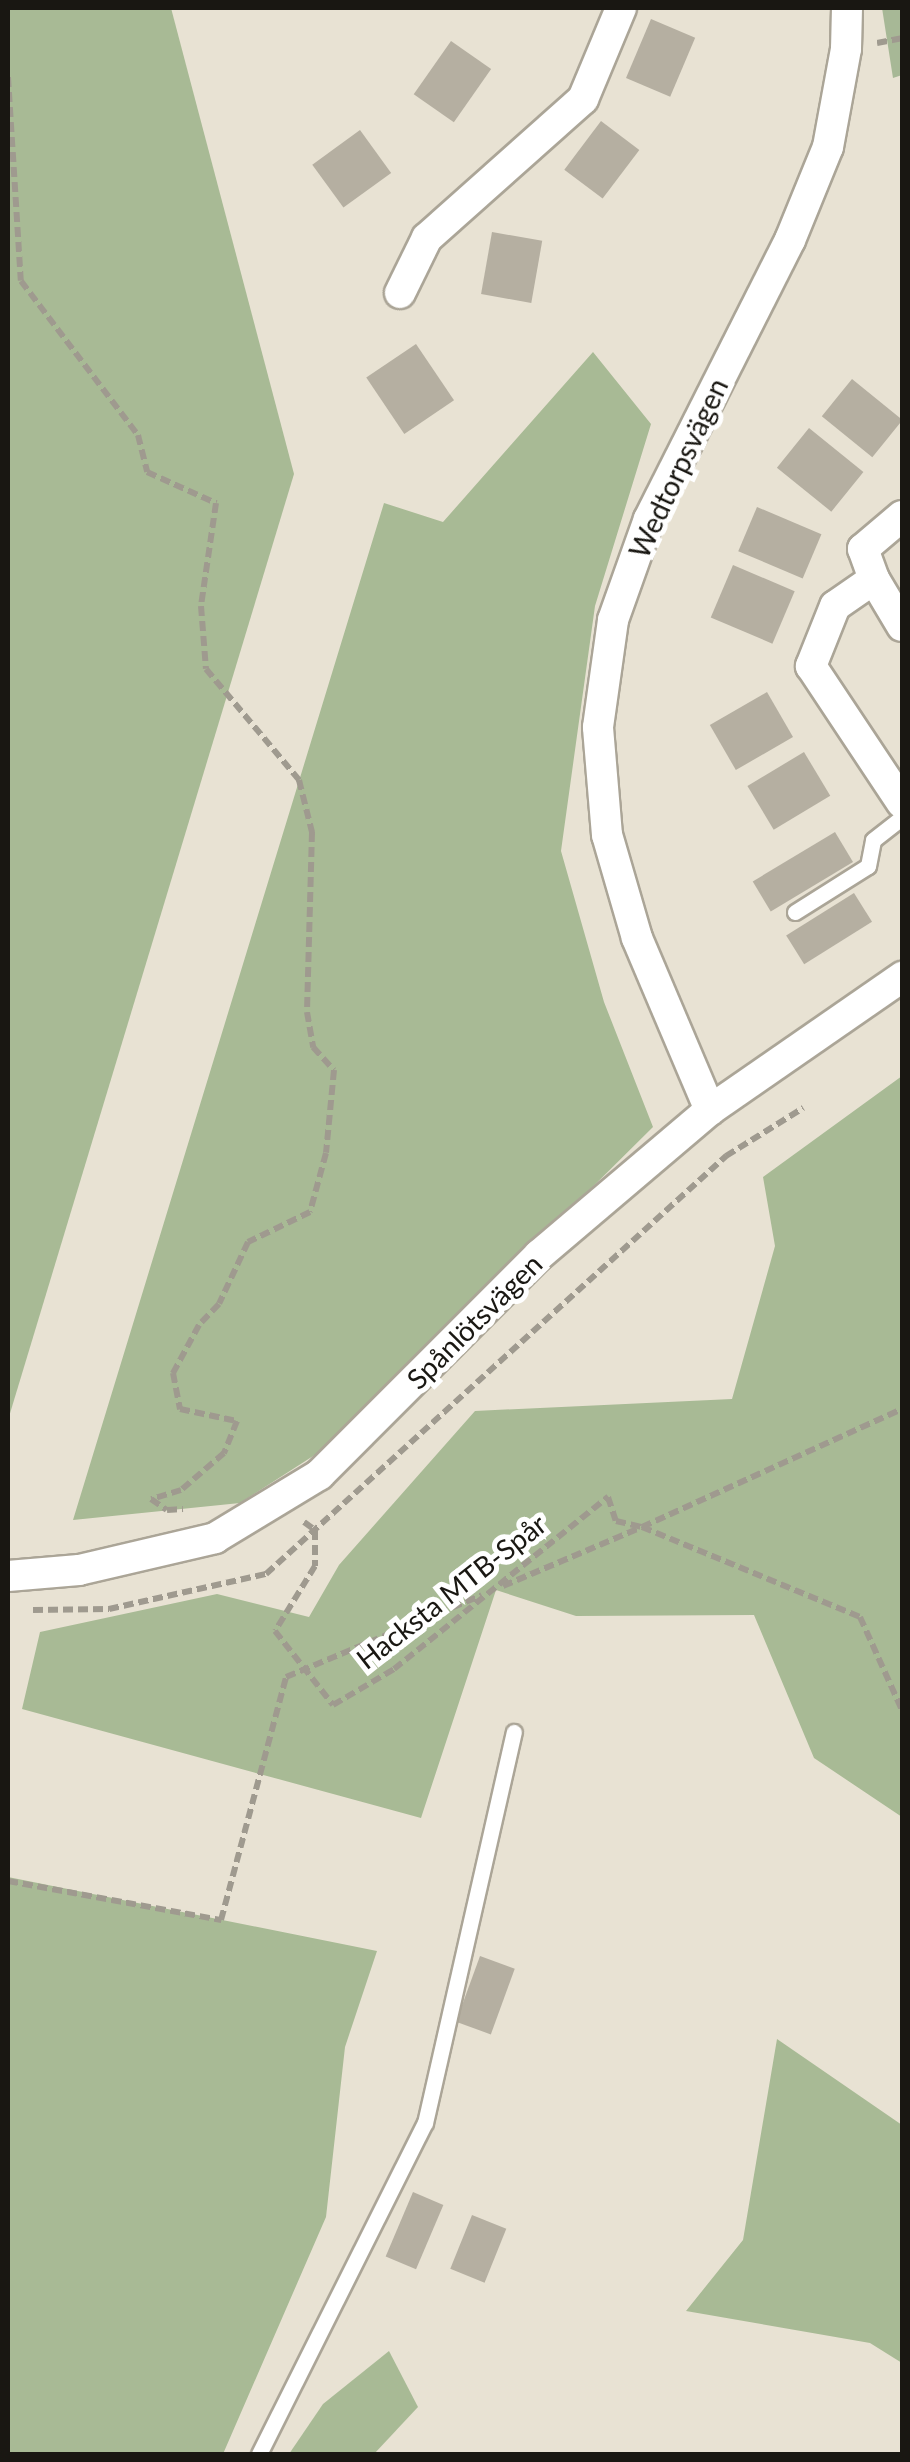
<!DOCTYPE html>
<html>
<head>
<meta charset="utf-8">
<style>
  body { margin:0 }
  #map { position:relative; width:910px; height:2462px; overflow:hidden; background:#e8e2d3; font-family:Lato,sans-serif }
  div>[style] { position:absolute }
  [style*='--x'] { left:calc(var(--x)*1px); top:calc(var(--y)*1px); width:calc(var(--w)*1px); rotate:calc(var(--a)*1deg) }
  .green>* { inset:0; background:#a7b896 }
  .forest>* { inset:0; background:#a8ba95 }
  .building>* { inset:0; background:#b5afa1; transform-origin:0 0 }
  .path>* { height:6px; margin-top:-3px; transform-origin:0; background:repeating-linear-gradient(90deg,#9f9a8f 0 10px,transparent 0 15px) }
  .roads { filter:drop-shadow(2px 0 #aba597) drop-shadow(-2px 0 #aba597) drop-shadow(0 2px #aba597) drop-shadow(0 -2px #aba597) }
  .lane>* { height:15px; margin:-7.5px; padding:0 7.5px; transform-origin:7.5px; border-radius:7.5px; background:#fff }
  .street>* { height:30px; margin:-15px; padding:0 15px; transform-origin:15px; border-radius:15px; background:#fff }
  span { translate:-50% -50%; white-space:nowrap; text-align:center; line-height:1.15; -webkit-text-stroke:10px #fff; paint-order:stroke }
  .street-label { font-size:28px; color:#191712 }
  .frame { position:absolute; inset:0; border:10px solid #191712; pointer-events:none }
</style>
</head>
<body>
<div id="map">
  <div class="green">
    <div style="clip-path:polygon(882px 8px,902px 8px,902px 75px,893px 78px)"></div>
  </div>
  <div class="forest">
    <div style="clip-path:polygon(8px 8px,171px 8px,294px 474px,8px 1420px)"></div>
    <div style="clip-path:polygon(593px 352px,651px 424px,595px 606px,561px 851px,604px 1002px,653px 1127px,335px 1442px,240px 1503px,73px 1520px,384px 503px,443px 522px)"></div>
    <div style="clip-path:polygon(902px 1076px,902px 1817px,814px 1758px,754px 1615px,576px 1616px,496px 1590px,421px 1818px,22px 1709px,40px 1632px,217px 1594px,309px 1617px,339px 1565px,475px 1411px,732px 1399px,775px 1246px,763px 1177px)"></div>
    <div style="clip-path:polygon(8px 1877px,377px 1951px,345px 2047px,326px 2217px,223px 2454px,8px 2454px)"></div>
    <div style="clip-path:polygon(777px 2039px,902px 2125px,902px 2363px,870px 2343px,686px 2311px,743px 2240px)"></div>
    <div style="clip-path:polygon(389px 2351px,418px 2407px,374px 2454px,289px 2454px,323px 2404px)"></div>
  </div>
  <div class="building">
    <div style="left:651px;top:19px;width:48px;height:64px;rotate:23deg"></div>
    <div style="left:451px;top:41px;width:49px;height:65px;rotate:35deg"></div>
    <div style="left:601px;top:121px;width:48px;height:61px;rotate:37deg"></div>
    <div style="left:360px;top:130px;width:53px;height:59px;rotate:54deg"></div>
    <div style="left:492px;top:232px;width:51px;height:63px;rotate:10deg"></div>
    <div style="left:416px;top:344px;width:68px;height:60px;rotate:56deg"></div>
    <div style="left:852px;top:379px;width:65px;height:48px;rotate:39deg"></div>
    <div style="left:809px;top:428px;width:70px;height:51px;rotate:39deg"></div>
    <div style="left:757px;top:507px;width:70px;height:48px;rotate:23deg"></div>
    <div style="left:733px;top:565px;width:67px;height:57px;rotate:23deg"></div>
    <div style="left:767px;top:692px;width:52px;height:66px;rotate:60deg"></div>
    <div style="left:804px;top:752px;width:51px;height:66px;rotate:59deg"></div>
    <div style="left:835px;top:832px;width:35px;height:96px;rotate:59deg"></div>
    <div style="left:854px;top:893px;width:34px;height:80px;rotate:58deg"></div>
    <div style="left:480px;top:1956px;width:37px;height:70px;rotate:20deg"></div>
    <div style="left:413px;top:2192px;width:33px;height:70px;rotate:23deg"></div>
    <div style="left:472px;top:2215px;width:37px;height:58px;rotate:22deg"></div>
  </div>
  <div class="path">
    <div style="--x:877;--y:43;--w:25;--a:-11"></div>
    <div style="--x:8;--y:77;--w:204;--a:86.4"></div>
    <div style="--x:21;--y:281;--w:193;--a:52.8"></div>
    <div style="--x:138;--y:435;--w:38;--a:76"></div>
    <div style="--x:147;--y:472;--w:76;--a:24.2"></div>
    <div style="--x:216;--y:503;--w:104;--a:98.3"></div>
    <div style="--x:201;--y:606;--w:63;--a:85.5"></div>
    <div style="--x:206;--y:669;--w:145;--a:50"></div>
    <div style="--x:299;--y:780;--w:54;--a:76"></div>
    <div style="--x:312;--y:832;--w:180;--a:91.6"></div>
    <div style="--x:307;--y:1012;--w:36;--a:80"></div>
    <div style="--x:313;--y:1047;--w:31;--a:48"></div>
    <div style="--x:334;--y:1070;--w:83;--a:95.5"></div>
    <div style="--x:326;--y:1153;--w:61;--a:105.2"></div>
    <div style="--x:310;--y:1212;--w:69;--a:154.2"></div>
    <div style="--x:248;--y:1242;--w:68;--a:115.1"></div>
    <div style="--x:219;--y:1304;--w:29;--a:134"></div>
    <div style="--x:199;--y:1325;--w:55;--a:118.4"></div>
    <div style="--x:173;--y:1373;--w:37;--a:79"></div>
    <div style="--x:180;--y:1409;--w:58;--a:11.9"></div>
    <div style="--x:237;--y:1421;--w:35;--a:112"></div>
    <div style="--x:224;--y:1453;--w:57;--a:139.3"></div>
    <div style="--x:181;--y:1490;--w:31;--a:163"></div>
    <div style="--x:151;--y:1499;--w:19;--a:35"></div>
    <div style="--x:167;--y:1510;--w:16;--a:-4"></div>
    <div style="--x:304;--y:1522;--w:14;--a:36"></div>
    <div style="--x:315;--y:1530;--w:36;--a:90"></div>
    <div style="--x:315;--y:1566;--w:76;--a:121.6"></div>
    <div style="--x:275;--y:1631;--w:94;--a:51.9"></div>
    <div style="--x:333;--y:1705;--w:71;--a:-30.5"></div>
    <div style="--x:394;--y:1669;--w:275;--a:-38.8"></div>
    <div style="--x:608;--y:1497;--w:25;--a:72"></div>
    <div style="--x:616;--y:1521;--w:27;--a:13"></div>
    <div style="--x:642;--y:1527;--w:286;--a:-24.4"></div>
    <div style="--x:503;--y:1586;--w:151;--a:-23"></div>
    <div style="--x:642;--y:1527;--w:236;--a:22.4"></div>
    <div style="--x:860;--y:1617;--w:102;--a:65.7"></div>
    <div style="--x:33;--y:1610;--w:76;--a:-0.8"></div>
    <div style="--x:109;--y:1609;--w:161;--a:-12.6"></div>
    <div style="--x:266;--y:1574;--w:622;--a:-42.26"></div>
    <div style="--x:726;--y:1156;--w:91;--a:-31.9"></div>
    <div style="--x:8;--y:1881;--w:217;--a:10.4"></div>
    <div style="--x:221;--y:1920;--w:252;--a:-75"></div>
    <div style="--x:286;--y:1677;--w:212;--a:-22.7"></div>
  </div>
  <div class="roads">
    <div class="lane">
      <div style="--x:795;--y:912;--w:86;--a:-32.2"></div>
      <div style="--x:868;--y:866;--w:26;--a:-79"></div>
      <div style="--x:873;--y:840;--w:37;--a:-38"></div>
      <div style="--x:259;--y:2454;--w:370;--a:-63.4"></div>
      <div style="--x:425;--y:2123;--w:401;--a:-77.2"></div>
    </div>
    <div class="street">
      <div style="--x:400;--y:293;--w:61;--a:-63.9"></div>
      <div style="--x:427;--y:238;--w:209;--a:-41.7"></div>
      <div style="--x:583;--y:99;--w:99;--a:-67.3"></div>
      <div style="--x:874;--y:579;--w:32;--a:-110"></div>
      <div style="--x:863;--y:549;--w:51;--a:-40.2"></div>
      <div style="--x:902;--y:626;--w:55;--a:-120.8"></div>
      <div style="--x:874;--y:579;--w:47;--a:145.3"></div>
      <div style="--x:835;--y:606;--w:65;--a:111.8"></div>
      <div style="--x:811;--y:666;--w:164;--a:56.4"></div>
      <div style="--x:710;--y:1110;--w:187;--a:-113"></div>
      <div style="--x:637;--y:938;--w:107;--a:-106.2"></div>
      <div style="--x:607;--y:835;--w:108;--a:-94.8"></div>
      <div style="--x:598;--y:727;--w:108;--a:-82"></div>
      <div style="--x:613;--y:620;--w:107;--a:-70.4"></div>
      <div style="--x:649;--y:519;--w:313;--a:-63.2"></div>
      <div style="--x:790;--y:240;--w:100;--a:-67.8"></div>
      <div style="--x:828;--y:147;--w:100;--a:-79.6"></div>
      <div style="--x:846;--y:49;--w:41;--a:-88.6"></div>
      <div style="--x:8;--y:1576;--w:71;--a:-4.8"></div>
      <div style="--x:79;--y:1570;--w:140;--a:-13.2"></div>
      <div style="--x:215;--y:1538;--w:122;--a:-31.2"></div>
      <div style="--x:319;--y:1475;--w:311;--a:-45"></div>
      <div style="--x:539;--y:1255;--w:224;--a:-40.3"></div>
      <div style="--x:710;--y:1110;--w:234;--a:-34.7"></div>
    </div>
  </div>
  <div class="street-label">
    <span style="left:678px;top:468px;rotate:-65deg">Wedtorpsvägen</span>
    <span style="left:474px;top:1321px;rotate:-45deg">Spånlötsvägen</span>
    <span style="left:451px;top:1591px;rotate:-38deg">Hacksta MTB-Spår</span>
  </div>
  <div class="frame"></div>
</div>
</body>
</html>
